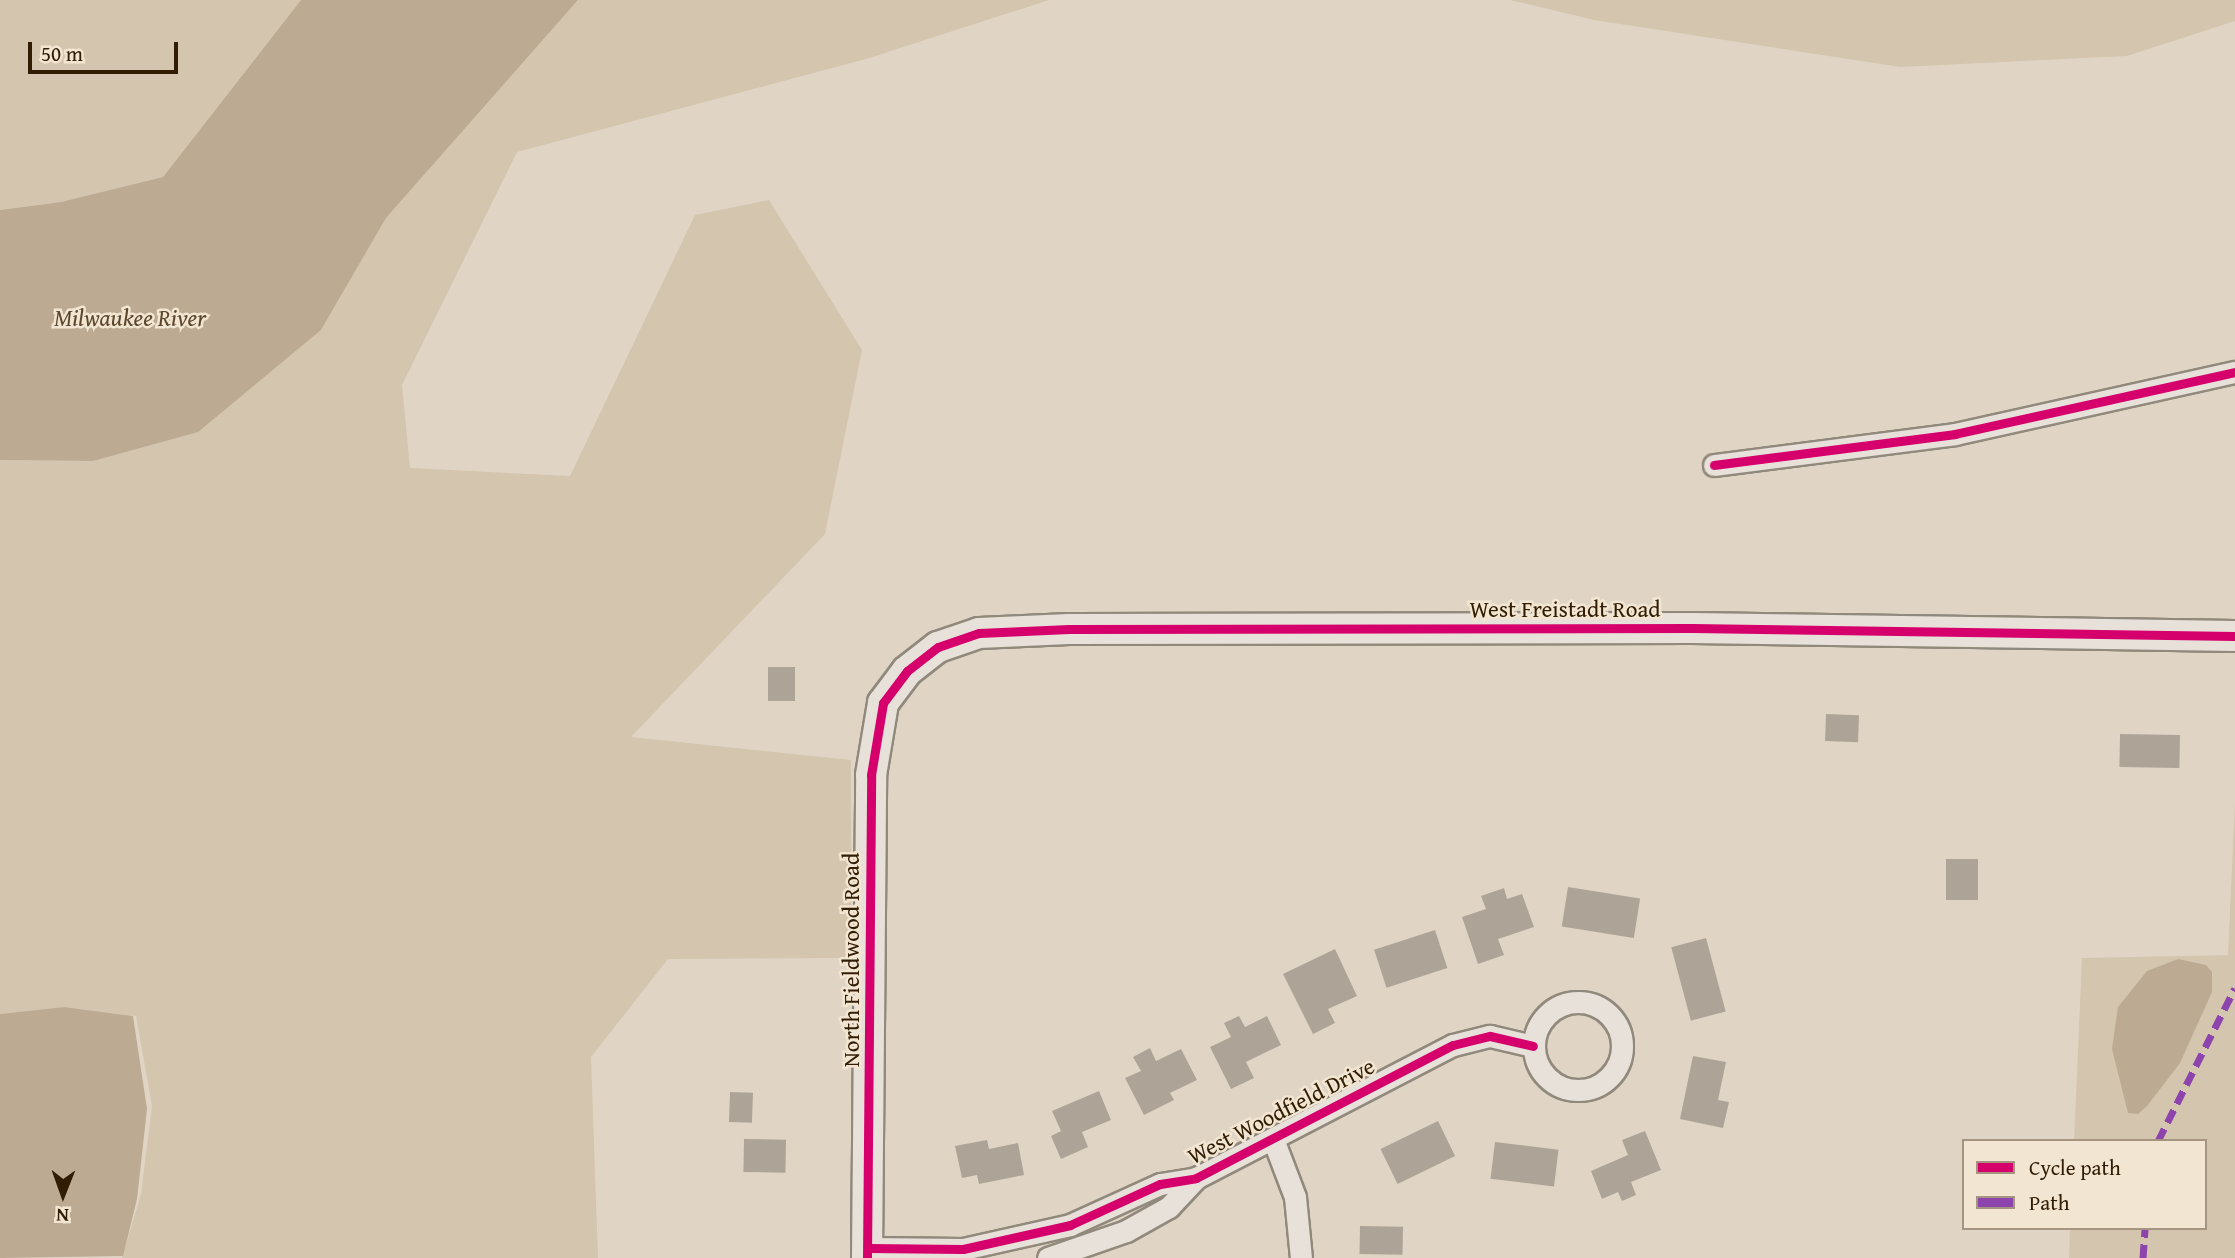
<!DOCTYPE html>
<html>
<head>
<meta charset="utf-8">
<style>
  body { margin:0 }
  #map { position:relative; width:2235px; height:1258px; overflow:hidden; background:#e0d5c5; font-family:"Gentium Book Plus",serif }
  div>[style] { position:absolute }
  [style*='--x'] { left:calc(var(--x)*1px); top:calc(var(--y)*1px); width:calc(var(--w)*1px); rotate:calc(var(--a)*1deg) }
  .green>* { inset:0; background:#d4c5ae }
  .water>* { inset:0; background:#bcaa92 }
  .building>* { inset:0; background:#ada497; transform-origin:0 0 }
  .roads { filter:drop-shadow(2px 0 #91897c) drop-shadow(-2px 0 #91897c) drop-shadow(0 2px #91897c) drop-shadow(0 -2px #91897c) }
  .street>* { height:21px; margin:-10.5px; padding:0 10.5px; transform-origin:10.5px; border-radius:10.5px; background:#e7e1d9 }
  .street>.ring { margin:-10.5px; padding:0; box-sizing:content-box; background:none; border:21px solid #e7e1d9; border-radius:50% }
  .secondary>* { height:30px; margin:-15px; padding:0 15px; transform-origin:15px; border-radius:15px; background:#e7e1d9 }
  .quiet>* { height:7px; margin-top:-3.5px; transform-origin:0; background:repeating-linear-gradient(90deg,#8e44ad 0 14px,transparent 0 21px) }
  .cycleway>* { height:9px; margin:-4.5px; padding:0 4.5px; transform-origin:4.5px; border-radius:4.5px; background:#d6006c }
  span { translate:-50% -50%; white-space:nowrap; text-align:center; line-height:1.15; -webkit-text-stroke:5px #f2e6d2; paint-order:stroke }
  .street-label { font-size:23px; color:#311c04 }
  .water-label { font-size:24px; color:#5c472e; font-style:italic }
  .legend { position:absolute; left:1962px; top:1139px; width:245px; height:91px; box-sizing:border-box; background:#f2e6d2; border:2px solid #a59580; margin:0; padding:9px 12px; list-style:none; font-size:21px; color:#311c04 }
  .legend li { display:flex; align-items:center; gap:14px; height:35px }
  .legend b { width:35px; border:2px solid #a59580 }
  .north { position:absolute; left:28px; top:1160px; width:70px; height:70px; -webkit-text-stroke:5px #f2e6d2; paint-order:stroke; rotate:181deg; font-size:19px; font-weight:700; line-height:28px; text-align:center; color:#311c04 }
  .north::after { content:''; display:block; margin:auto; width:24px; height:32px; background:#311c04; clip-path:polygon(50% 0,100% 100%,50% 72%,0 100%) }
  .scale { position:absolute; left:28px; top:42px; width:150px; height:32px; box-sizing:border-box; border:4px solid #311c04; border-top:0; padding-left:9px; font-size:21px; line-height:24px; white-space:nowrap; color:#311c04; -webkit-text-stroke:5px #f2e6d2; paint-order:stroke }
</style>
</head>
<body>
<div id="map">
  <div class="green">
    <div style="clip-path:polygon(0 0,301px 0,163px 177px,61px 202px,0 210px)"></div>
    <div style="clip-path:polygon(578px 0,1049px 0,866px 59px,517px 152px,402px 385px,410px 468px,570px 476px,695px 215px,769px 200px,862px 350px,825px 534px,631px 737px,851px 760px,851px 958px,668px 959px,591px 1057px,598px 1258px,122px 1258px,141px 1194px,152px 1106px,136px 1016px,64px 1007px,0 1014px,0 460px,93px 461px,321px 330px,386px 218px)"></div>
    <div style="clip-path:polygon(1510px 0,2235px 0,2235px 21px,2127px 56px,1900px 67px,1594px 20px)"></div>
    <div style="clip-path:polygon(2235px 801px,2235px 1258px,2069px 1258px,2070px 1228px,2205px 1228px,2205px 1141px,2074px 1141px,2082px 958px,2228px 955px)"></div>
  </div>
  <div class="water">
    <div style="clip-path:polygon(301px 0,578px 0,386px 218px,321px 330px,198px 432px,93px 461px,0 460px,0 210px,61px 202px,163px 177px)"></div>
    <div style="clip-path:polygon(2178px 959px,2206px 965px,2212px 972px,2212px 992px,2180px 1063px,2147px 1106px,2138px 1114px,2128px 1113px,2112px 1049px,2118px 1007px,2147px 971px)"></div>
    <div style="clip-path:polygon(64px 1007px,133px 1016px,147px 1109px,137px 1199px,123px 1256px,0 1258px,0 1014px)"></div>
  </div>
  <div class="building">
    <div style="left:768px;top:667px;width:27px;height:34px"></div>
    <div style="left:1826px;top:714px;width:33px;height:27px;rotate:2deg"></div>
    <div style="left:2120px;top:734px;width:60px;height:33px;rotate:1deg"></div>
    <div style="left:1946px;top:859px;width:32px;height:41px"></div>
    <div style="left:1568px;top:887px;width:73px;height:40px;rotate:9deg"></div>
    <div style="clip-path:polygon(1504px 888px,1507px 899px,1522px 894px,1534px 927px,1498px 939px,1504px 955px,1478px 964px,1462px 917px,1486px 909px,1481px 896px)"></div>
    <div style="left:1435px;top:930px;width:40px;height:64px;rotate:72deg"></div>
    <div style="left:1706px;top:938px;width:76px;height:36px;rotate:75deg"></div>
    <div style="clip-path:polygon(1335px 949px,1357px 996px,1328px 1009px,1335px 1023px,1313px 1034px,1283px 974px)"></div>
    <div style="clip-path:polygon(1239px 1016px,1245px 1027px,1267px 1016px,1281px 1045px,1246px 1062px,1254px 1078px,1231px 1089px,1210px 1047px,1231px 1037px,1224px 1023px)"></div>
    <div style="clip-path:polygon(1150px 1048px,1156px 1061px,1181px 1049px,1197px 1080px,1170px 1093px,1174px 1100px,1144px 1115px,1125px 1078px,1141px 1071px,1133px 1057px)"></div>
    <div style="clip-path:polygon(1693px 1056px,1726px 1062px,1718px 1100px,1729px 1102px,1723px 1128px,1680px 1119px)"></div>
    <div style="clip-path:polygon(1099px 1091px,1111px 1120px,1082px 1132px,1088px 1147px,1061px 1159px,1051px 1136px,1061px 1131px,1052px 1111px)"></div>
    <div style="left:730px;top:1092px;width:23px;height:30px;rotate:2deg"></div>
    <div style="left:1438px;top:1121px;width:39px;height:64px;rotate:64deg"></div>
    <div style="clip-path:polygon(1645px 1131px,1661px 1170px,1631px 1182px,1636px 1195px,1622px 1201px,1618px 1192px,1602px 1199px,1591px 1171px,1628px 1155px,1622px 1140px)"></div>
    <div style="left:744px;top:1139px;width:42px;height:33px;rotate:1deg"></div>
    <div style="clip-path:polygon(987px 1140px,989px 1149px,1018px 1143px,1024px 1175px,979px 1184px,977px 1175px,962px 1178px,955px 1146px)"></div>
    <div style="left:1495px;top:1142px;width:64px;height:37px;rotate:7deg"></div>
    <div style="left:1360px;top:1226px;width:43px;height:28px;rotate:1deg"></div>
  </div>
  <div class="roads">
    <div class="street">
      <div style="--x:1714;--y:465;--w:243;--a:-7.3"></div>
      <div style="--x:1955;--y:434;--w:287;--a:-12.5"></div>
      <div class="ring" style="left:1534px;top:1002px;width:67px;height:67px"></div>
      <div style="--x:1273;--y:1139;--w:62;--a:69.2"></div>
      <div style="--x:1295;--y:1197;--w:61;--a:84.4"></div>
      <div style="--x:868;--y:1248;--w:95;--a:0.6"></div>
      <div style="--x:963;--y:1249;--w:110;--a:-12.6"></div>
      <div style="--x:1070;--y:1225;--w:99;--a:-24.5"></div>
      <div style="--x:1160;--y:1184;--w:36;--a:-9"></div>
      <div style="--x:1196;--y:1178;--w:289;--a:-27.4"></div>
      <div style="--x:1453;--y:1045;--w:38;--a:-14"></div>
      <div style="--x:1490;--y:1036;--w:44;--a:13.1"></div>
      <div style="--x:1048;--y:1258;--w:83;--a:-19.1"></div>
      <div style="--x:1126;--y:1231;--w:49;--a:-29.2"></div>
      <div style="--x:1169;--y:1207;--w:40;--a:-47"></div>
    </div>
    <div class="secondary">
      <div style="--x:867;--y:1258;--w:483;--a:-89.5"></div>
      <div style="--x:871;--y:775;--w:73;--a:-80.5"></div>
      <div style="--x:883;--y:703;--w:40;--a:-53"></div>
      <div style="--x:907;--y:671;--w:39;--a:-38"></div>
      <div style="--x:938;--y:647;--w:43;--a:-18.9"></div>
      <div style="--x:979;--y:633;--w:90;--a:-2.5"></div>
      <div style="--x:1069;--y:629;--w:623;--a:-0.09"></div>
      <div style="--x:1692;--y:628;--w:543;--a:0.84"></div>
    </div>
  </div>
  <div class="quiet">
    <div style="--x:2158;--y:1141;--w:171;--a:-63.3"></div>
    <div style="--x:2143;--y:1258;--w:30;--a:-86"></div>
  </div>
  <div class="cycleway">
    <div style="--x:1714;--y:465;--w:243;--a:-7.3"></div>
    <div style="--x:1955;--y:434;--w:287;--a:-12.5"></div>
    <div style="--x:868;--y:1248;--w:95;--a:0.6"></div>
    <div style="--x:963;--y:1249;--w:110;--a:-12.6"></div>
    <div style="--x:1070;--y:1225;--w:99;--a:-24.5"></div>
    <div style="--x:1160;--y:1184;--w:36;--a:-9"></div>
    <div style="--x:1196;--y:1178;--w:289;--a:-27.4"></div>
    <div style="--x:1453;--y:1045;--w:38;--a:-14"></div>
    <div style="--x:1490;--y:1036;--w:44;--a:13.1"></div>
    <div style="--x:867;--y:1258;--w:483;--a:-89.5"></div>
    <div style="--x:871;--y:775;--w:73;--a:-80.5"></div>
    <div style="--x:883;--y:703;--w:40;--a:-53"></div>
    <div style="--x:907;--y:671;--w:39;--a:-38"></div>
    <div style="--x:938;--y:647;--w:43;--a:-18.9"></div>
    <div style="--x:979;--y:633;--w:90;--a:-2.5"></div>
    <div style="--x:1069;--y:629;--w:623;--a:-0.09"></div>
    <div style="--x:1692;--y:628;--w:543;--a:0.84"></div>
  </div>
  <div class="street-label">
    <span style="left:1565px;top:609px">West Freistadt Road</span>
    <span style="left:851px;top:960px;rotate:-90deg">North Fieldwood Road</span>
    <span style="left:1281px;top:1111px;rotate:-27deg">West Woodfield Drive</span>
  </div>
  <div class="water-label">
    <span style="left:130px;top:318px">Milwaukee River</span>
  </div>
  <ul class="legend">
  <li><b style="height:9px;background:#d6006c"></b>Cycle path</li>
  <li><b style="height:9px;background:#8e44ad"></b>Path</li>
  </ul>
  <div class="north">N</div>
  <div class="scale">50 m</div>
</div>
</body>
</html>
